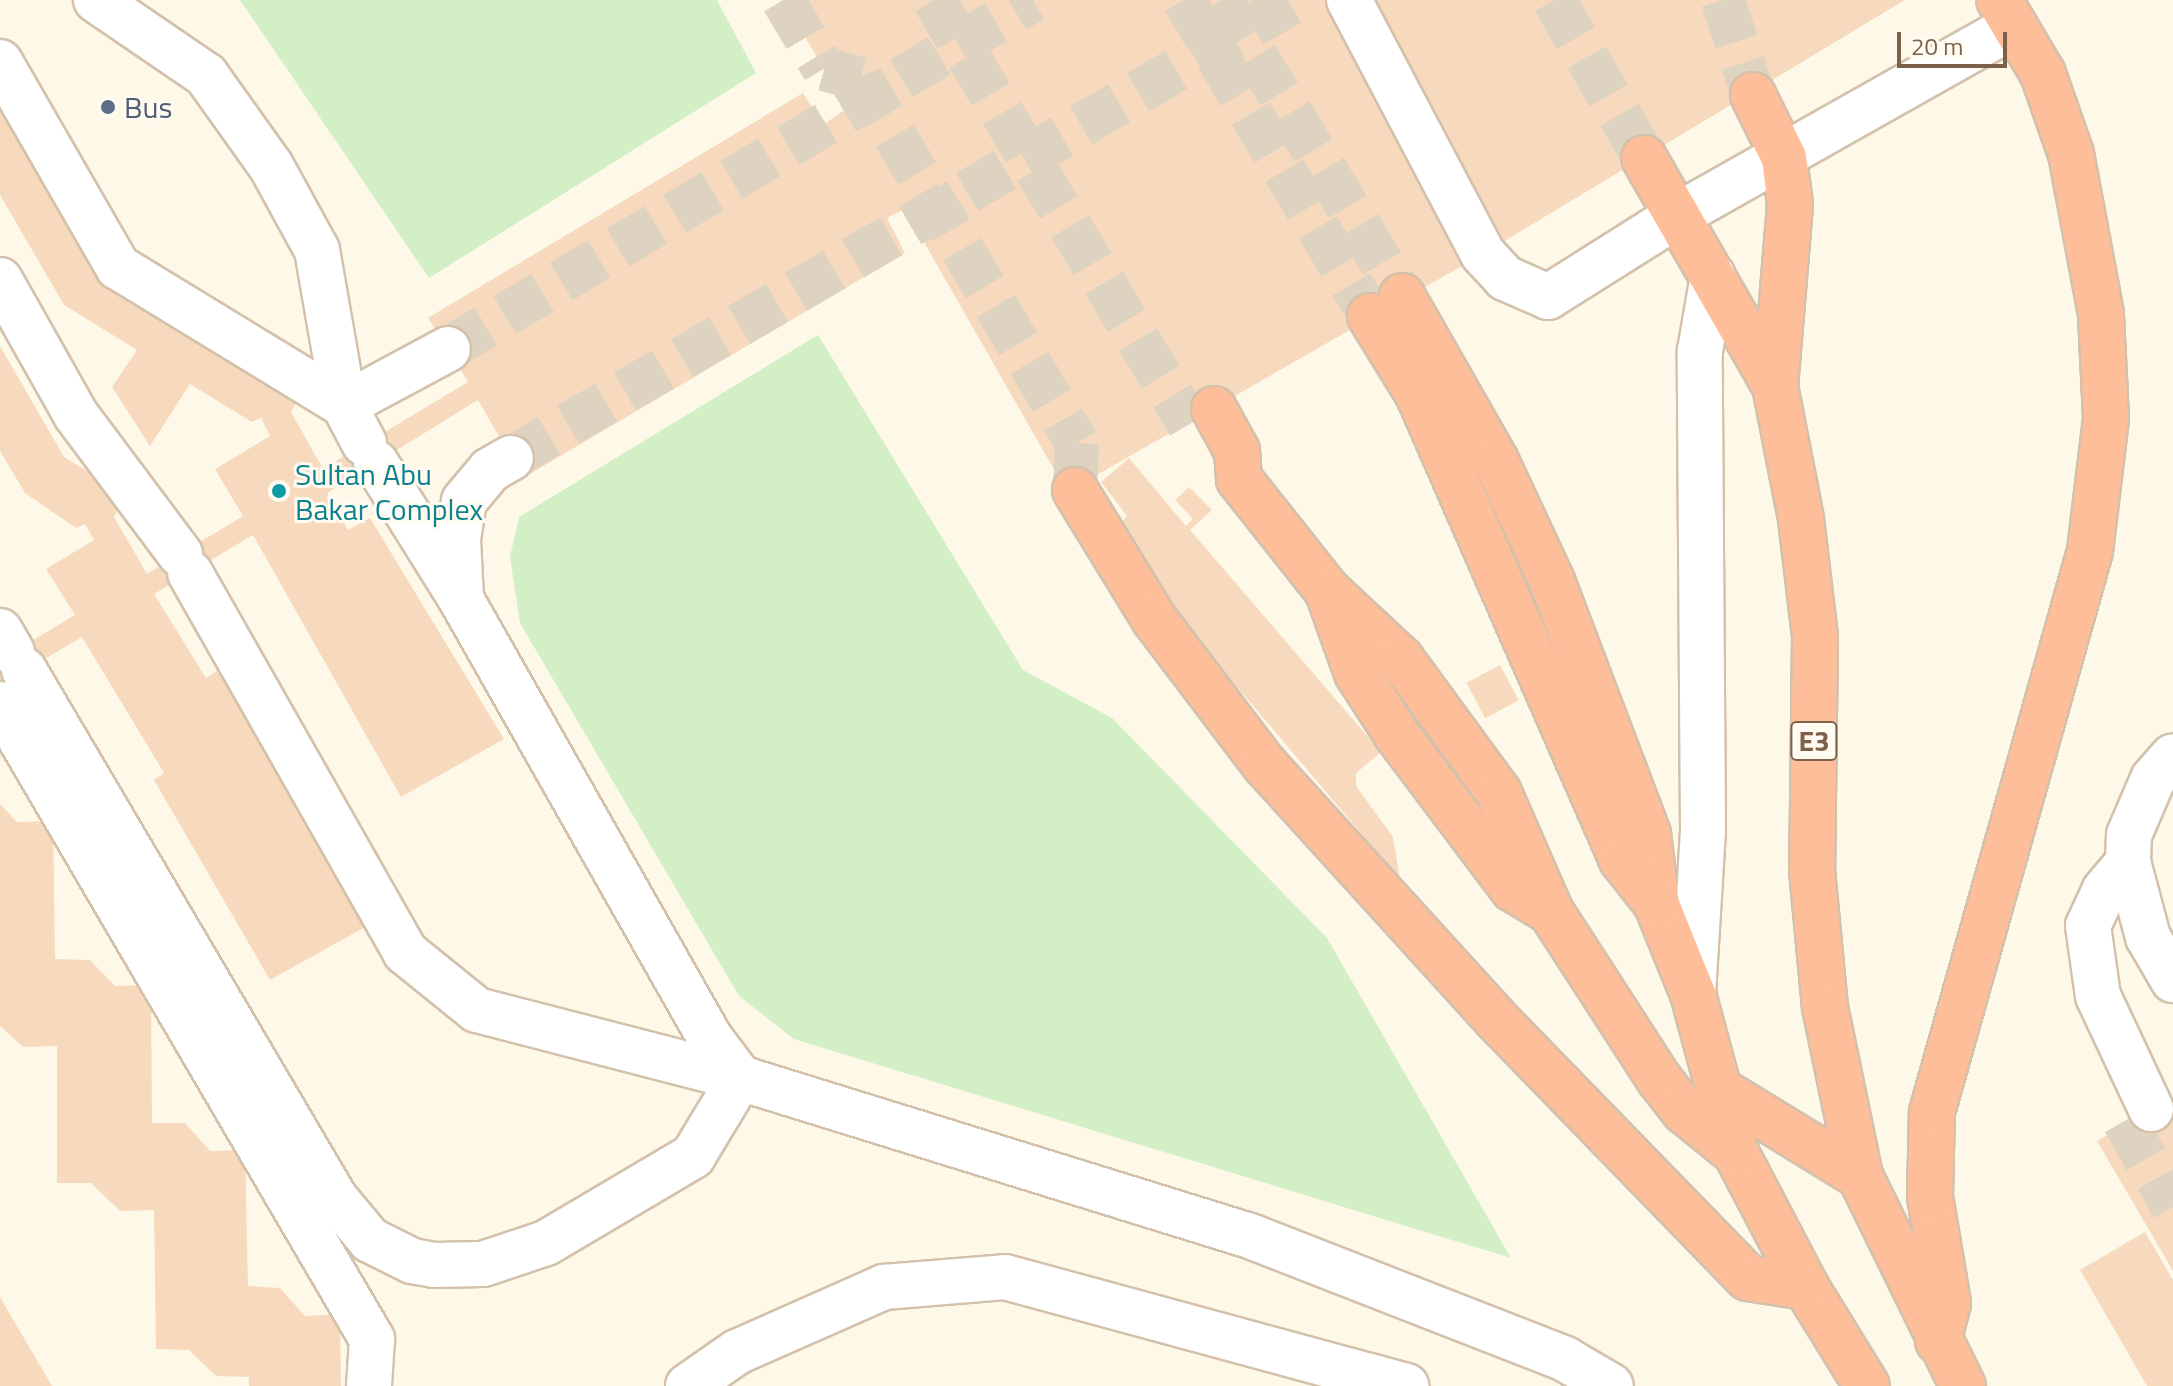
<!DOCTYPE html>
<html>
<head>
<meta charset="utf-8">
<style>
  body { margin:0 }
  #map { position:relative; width:2173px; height:1386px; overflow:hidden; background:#fef8e9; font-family:"Titillium Web",sans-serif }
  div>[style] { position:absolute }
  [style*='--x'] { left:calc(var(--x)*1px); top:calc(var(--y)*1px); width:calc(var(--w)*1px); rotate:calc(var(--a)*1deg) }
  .green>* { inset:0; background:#d2efc5 }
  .building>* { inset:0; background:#f7dabe; transform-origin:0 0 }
  .minor-tunnel>* { height:44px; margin-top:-22px; transform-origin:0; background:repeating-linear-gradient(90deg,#ded2c1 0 44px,transparent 0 66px) }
  .highway-tunnel>* { height:44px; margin-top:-22px; transform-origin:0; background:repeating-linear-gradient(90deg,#ded2c1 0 44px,transparent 0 66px) }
  .roads { filter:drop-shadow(2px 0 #d3c1ac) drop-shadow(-2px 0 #d3c1ac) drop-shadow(0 2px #d3c1ac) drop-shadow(0 -2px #d3c1ac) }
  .minor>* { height:44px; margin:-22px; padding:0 22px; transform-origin:22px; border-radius:22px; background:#fff }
  .highway>* { height:44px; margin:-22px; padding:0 22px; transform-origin:22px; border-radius:22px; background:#febe9a }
  .dots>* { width:22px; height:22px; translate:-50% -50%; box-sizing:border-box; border:4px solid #fffbf1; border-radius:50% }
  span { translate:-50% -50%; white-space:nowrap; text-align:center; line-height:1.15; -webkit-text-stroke:6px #fffbf1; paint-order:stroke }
  .shield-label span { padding:2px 6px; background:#fffbf1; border:2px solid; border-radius:6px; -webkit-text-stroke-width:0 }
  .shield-label { font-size:28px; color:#7d6049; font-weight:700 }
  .service-label { font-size:30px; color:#4e5e75 }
  .left { translate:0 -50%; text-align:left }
  .culture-label { font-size:30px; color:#0d838f }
  .scale { position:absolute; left:1897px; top:32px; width:110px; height:36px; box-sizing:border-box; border:4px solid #7d6049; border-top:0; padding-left:10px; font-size:24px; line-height:28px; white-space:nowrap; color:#7d6049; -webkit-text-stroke:6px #fffbf1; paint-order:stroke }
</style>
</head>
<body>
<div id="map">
  <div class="green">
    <div style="clip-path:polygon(240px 0,717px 0,756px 73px,429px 278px)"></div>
    <div style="clip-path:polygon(818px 335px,1023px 670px,1112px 718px,1327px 938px,1511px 1258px,794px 1039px,739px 996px,520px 623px,510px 557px,519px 517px)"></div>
  </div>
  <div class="building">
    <div style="clip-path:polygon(783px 0,1905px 0,1483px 254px,1067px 492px,905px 209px,887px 218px,905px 253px,523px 478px,478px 400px,327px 493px,348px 530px,370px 518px,504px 739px,401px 797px,253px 535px,154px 594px,206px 678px,224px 666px,376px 921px,270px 980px,154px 780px,164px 773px,82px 637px,0 685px,0 660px,75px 615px,46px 569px,94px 540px,85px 524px,76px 528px,25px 493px,0 451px,0 346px,64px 457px,124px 493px,114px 517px,147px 574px,243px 516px,215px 469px,270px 436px,261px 418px,252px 422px,190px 384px,150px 446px,112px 387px,137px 350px,64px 305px,0 195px,0 85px,109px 271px,304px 389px,291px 412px,323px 469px,468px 382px,428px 318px,803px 93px,823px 125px,847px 108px)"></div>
    <div style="clip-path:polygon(1129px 458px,1186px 526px,1193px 519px,1175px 500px,1189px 487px,1212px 510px,1190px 530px,1381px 752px,1356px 773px,1356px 786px,1393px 837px,1404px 904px,1376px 875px,1360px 832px,1109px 536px,1127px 516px,1101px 482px)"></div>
    <div style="left:1500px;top:665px;width:40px;height:38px;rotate:62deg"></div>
    <div style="clip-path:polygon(0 804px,17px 822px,53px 821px,55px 959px,90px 960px,115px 986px,151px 985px,152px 1123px,185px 1123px,210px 1151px,245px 1150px,248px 1286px,280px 1288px,305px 1316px,340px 1314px,341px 1386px,249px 1386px,249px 1377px,216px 1376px,189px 1350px,156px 1349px,154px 1210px,120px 1211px,91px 1183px,57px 1183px,57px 1046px,23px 1047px,0 1026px)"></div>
    <div style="clip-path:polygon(2173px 1097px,2173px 1271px,2097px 1141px)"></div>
    <div style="clip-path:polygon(2145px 1232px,2173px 1280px,2173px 1386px,2147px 1386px,2080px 1270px)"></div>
    <div style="clip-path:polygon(0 1297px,52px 1386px,0 1386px)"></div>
  </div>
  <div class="minor-tunnel">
    <div style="--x:448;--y:349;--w:681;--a:-30.82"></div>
    <div style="--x:511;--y:458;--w:909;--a:-30.26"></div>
    <div style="--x:2124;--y:1121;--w:99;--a:60.3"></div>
  </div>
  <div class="highway-tunnel">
    <div style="--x:783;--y:0;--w:80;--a:59.3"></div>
    <div style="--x:824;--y:69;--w:38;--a:15"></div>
    <div style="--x:861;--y:79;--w:423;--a:59.3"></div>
    <div style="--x:1077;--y:443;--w:47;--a:92.4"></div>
    <div style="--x:934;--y:0;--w:495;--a:59"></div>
    <div style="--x:1184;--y:0;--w:367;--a:59.5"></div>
    <div style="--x:1222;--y:0;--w:346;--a:58.7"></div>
    <div style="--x:1554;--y:0;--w:182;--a:60.3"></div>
    <div style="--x:1723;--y:0;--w:100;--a:72.5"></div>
  </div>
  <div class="roads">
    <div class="minor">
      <div style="--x:96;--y:0;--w:133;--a:34.3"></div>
      <div style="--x:206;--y:75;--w:112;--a:54.5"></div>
      <div style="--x:271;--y:166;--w:96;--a:61.3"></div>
      <div style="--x:317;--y:250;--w:157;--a:80.1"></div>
      <div style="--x:344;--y:405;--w:43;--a:62.2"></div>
      <div style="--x:1349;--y:0;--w:287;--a:62.2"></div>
      <div style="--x:1483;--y:254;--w:33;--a:47"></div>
      <div style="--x:1505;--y:278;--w:47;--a:23.8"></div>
      <div style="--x:1548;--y:297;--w:154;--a:-32.2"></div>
      <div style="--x:1678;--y:215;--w:386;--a:-29.4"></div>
      <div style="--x:0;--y:62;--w:237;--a:60.1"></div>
      <div style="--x:118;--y:267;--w:265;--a:31.4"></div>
      <div style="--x:0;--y:280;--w:155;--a:60.6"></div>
      <div style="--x:76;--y:415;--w:174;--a:53.2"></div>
      <div style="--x:344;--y:405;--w:118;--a:-28.3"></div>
      <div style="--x:376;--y:463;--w:160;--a:58"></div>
      <div style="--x:461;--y:599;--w:505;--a:60.44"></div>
      <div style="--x:710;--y:1038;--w:50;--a:53.1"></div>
      <div style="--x:190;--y:573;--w:436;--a:60.4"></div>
      <div style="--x:405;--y:952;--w:92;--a:38.9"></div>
      <div style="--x:477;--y:1010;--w:272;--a:14.5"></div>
      <div style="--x:740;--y:1078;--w:534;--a:17.21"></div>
      <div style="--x:1250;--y:1236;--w:338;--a:21.3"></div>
      <div style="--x:1565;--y:1359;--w:53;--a:30.4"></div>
      <div style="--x:461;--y:597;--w:58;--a:-93"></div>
      <div style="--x:458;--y:539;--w:38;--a:-81"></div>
      <div style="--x:464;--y:501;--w:40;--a:-50"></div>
      <div style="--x:490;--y:470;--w:24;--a:-30"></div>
      <div style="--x:0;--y:631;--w:24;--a:60"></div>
      <div style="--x:24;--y:670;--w:613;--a:59.5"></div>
      <div style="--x:335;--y:1198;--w:55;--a:50.2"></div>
      <div style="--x:370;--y:1240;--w:47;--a:26.6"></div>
      <div style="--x:412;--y:1261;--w:22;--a:10"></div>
      <div style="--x:434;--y:1265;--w:49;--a:-1.2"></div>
      <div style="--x:483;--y:1264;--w:66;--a:-18.4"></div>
      <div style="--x:546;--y:1243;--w:171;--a:-30.6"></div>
      <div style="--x:693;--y:1156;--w:91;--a:-58.9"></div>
      <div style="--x:0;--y:704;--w:736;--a:59.64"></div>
      <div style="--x:372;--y:1339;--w:47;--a:93.7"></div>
      <div style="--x:2128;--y:862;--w:78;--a:75.1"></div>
      <div style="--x:2148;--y:937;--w:50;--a:59.8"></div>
      <div style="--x:1693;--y:994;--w:163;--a:-86.5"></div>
      <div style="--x:1703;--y:831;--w:480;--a:-90.4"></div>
      <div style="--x:1700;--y:351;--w:76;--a:-80.2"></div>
      <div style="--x:2151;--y:1109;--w:125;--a:-115.1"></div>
      <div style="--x:2098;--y:996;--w:71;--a:-98.1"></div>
      <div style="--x:2088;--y:926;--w:38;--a:-65"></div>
      <div style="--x:2104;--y:891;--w:38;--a:-50"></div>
      <div style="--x:2128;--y:862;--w:27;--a:-88"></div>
      <div style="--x:2129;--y:835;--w:61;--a:-66.8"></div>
      <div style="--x:2153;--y:779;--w:30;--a:-49"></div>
      <div style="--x:688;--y:1386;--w:60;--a:-34.8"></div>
      <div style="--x:737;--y:1352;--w:161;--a:-23.9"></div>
      <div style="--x:884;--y:1287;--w:121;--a:-4.7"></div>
      <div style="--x:1005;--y:1277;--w:416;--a:15.2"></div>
    </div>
    <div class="highway">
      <div style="--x:1753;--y:95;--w:70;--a:63.8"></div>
      <div style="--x:1784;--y:158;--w:47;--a:82.7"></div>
      <div style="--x:1790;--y:205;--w:182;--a:94.7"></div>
      <div style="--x:1644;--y:158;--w:263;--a:60.1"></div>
      <div style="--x:1775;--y:386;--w:136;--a:78.9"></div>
      <div style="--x:1801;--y:519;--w:119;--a:83.2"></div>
      <div style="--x:1815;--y:637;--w:233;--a:90.7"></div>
      <div style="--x:1812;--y:870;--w:138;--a:84.6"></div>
      <div style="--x:1825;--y:1007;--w:173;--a:78.3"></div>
      <div style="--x:1860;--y:1176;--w:234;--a:63.9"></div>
      <div style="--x:1402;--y:296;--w:190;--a:60.3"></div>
      <div style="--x:1496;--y:461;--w:132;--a:65"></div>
      <div style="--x:1552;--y:581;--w:271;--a:69.2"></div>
      <div style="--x:1648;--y:834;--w:72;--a:82.8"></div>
      <div style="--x:1657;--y:905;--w:96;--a:68"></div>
      <div style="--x:1693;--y:994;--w:165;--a:74.9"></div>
      <div style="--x:1736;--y:1153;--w:151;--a:62.4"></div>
      <div style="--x:1806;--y:1287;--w:116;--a:58.4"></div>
      <div style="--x:1370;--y:316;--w:92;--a:58.4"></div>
      <div style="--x:1418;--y:394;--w:509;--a:66.36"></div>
      <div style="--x:1622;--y:860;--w:55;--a:51.7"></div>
      <div style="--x:1214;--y:409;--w:48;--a:61.3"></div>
      <div style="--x:1237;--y:451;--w:28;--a:86"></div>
      <div style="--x:1239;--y:479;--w:142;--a:51.6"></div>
      <div style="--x:1327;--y:590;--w:101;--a:43"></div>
      <div style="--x:1401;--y:659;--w:166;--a:53.8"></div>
      <div style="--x:1499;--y:793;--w:130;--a:66.4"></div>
      <div style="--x:1551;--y:912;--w:199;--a:57.1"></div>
      <div style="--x:1659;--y:1079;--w:41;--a:52"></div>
      <div style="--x:1684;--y:1111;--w:67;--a:38.9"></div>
      <div style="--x:1075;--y:490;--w:151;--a:58.5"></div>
      <div style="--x:1154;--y:619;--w:183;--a:52.8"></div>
      <div style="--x:1265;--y:765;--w:343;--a:47.7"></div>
      <div style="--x:1496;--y:1019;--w:361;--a:45.8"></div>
      <div style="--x:1748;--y:1278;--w:59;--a:8.8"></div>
      <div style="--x:1329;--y:595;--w:83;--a:70.3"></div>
      <div style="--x:1357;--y:673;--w:74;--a:57.2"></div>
      <div style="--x:1397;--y:735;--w:193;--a:53"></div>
      <div style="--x:1513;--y:889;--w:44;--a:31.2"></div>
      <div style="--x:1723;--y:1092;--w:161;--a:31.5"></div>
      <div style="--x:1938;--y:1341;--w:39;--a:-75"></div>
      <div style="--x:1948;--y:1303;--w:108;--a:-99.6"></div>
      <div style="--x:1930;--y:1197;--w:85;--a:-88.7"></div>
      <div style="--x:1932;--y:1112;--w:583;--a:-74.27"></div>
      <div style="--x:2090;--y:551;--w:134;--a:-83.1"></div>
      <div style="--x:2106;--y:418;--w:104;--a:-92.8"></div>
      <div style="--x:2101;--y:314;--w:163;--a:-100.6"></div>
      <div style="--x:2071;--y:154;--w:85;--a:-109.3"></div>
      <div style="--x:2043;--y:74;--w:86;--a:-120.7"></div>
    </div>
  </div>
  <div class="dots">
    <div style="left:108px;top:107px;background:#5c6f8a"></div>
    <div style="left:279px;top:491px;background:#0f9aa8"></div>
  </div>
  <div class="shield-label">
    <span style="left:1814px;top:741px">E3</span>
  </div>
  <div class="service-label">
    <span class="left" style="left:124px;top:107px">Bus</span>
  </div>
  <div class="culture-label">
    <span class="left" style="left:295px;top:491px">Sultan Abu<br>Bakar Complex</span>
  </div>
  <div class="scale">20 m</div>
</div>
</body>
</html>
